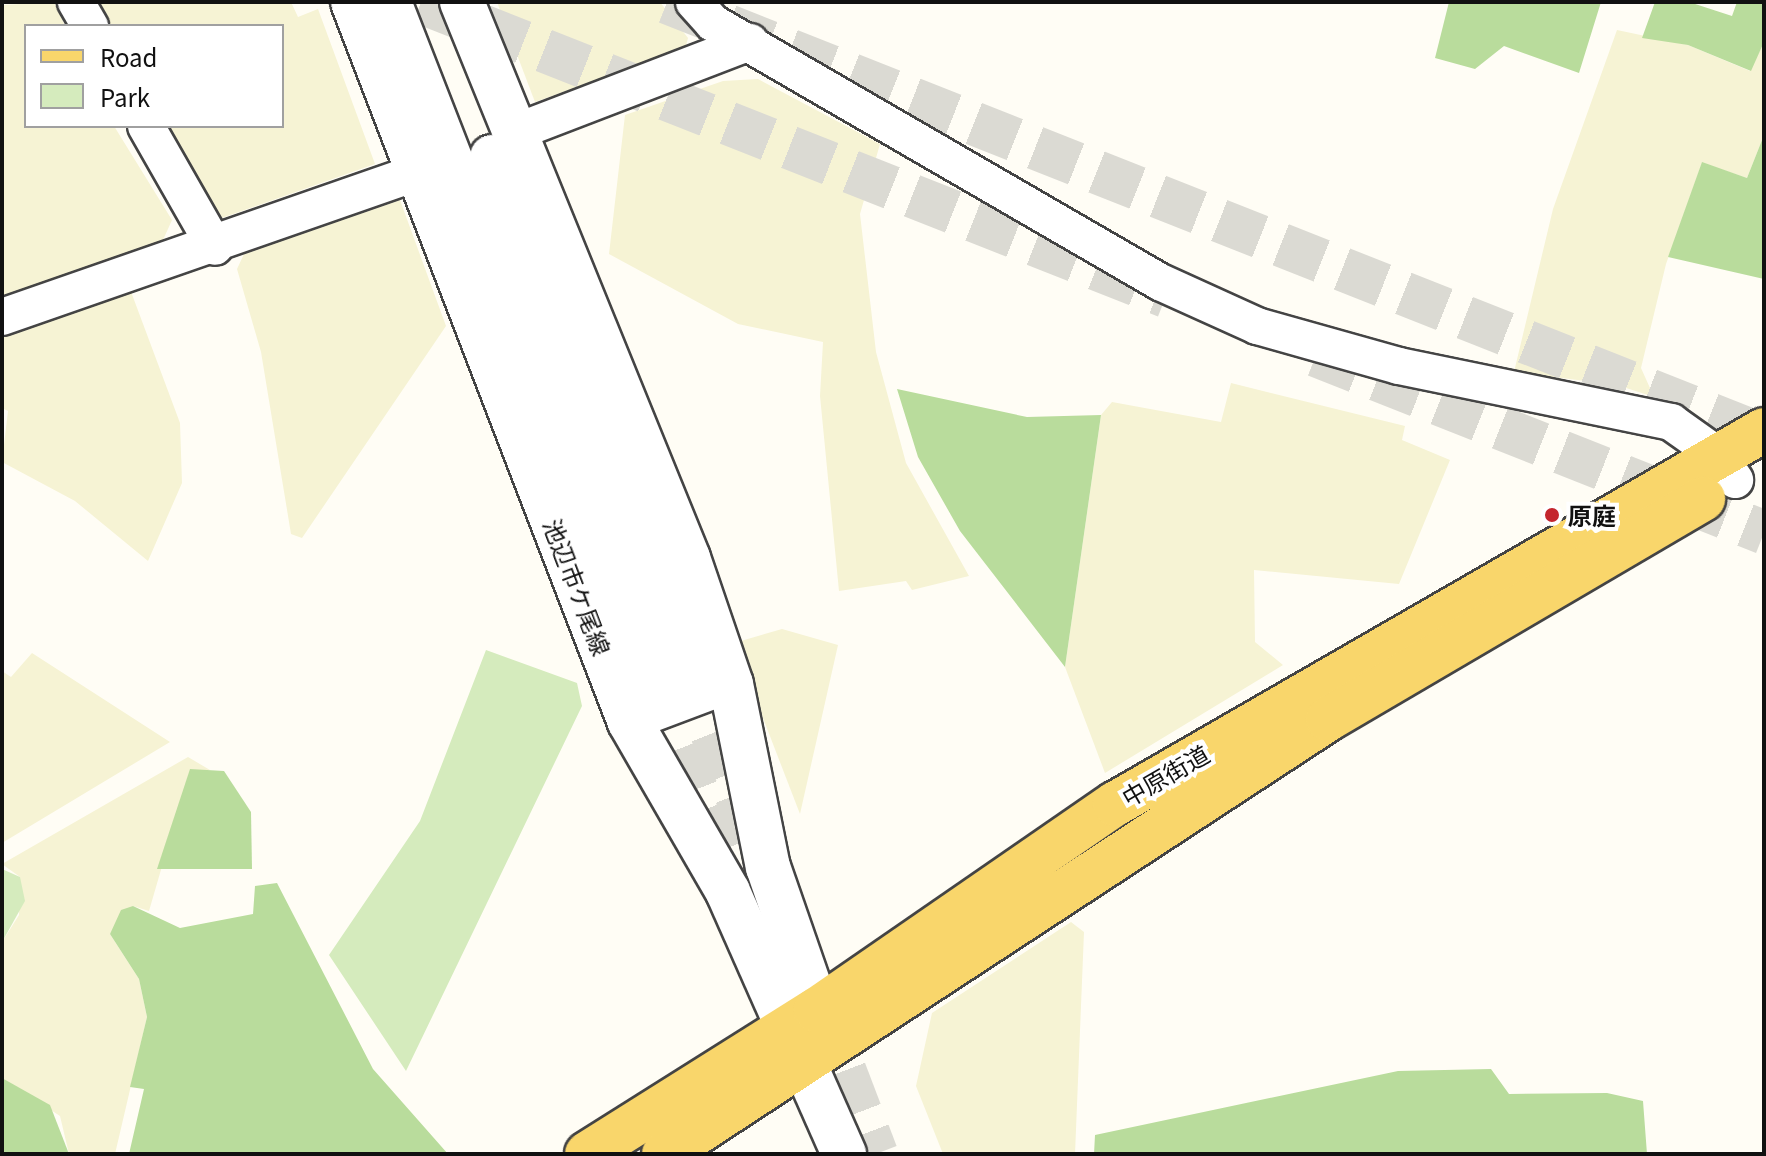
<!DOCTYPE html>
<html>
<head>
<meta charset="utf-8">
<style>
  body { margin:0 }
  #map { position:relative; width:1766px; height:1156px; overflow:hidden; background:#fffdf5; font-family:Georgia,"Noto Sans JP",serif }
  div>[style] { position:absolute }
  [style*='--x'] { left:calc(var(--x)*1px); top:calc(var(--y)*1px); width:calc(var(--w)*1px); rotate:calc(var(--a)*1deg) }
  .farmland>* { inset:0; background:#f6f3d4 }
  .green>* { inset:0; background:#d5ebbd }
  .forest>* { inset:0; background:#b9dc9c }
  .tertiary-tunnel>* { height:44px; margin-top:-22px; transform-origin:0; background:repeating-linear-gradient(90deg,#dbdad3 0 44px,transparent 0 66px) }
  .motorway-tunnel>* { height:44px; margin-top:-22px; transform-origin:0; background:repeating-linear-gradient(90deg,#dbdad3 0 44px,transparent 0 66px) }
  .roads { filter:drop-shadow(2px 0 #444) drop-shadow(-2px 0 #444) drop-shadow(0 2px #444) drop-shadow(0 -2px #444) }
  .minor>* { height:36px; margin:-18px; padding:0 18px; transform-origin:18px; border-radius:18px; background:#fff }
  .tertiary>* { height:44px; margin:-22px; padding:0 22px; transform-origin:22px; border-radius:22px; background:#fff }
  .primary>* { height:44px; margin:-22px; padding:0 22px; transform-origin:22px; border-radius:22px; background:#f9d66b }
  .dots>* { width:22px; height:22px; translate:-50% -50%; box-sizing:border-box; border:4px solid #fff; border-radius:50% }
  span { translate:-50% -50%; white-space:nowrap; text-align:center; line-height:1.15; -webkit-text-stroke:8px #fff; paint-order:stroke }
  .poi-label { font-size:24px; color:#111; font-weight:700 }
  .left { translate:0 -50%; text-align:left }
  .street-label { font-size:24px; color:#111 }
  .frame { position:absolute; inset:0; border:4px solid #111; pointer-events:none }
  .legend { position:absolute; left:24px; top:24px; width:260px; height:104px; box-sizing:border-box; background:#fff; border:2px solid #a0a0a0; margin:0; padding:10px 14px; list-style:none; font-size:24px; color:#111 }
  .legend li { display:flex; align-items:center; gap:16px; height:40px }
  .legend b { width:40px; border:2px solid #a0a0a0 }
</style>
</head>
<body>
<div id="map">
  <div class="farmland">
    <div style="clip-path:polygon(54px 2px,65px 26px,26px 26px,26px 126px,114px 126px,172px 220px,163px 240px,2px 299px,2px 5px)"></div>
    <div style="clip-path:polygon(98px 2px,291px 2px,298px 17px,318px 9px,375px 164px,219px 219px,163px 126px,282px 126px,282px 26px,110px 26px)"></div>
    <div style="clip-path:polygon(497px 2px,660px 2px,688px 38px,685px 49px,535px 102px)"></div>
    <div style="clip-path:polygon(1617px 30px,1688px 45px,1750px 71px,1764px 42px,1764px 135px,1747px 178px,1702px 163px,1666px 264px,1641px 368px,1654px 397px,1617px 385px,1514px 372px,1553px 209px)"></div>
    <div style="clip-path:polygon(758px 79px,880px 144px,860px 214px,876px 352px,906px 463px,969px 576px,912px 590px,906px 581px,839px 591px,820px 396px,823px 342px,738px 324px,609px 254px,625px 115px,723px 81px)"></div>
    <div style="clip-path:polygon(400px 200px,446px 326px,302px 538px,291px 534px,261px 352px,237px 269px,244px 254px)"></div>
    <div style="clip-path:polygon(130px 289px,180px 423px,182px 483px,148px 561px,75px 501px,2px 462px,8px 411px,2px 408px,2px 334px)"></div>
    <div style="clip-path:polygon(1231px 383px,1405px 426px,1402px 440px,1450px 460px,1399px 584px,1254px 570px,1255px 642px,1283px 665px,1105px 773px,1065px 667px,1101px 415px,1112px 402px,1221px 422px)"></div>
    <div style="clip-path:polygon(782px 629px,838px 645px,800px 814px,734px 643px)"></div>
    <div style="clip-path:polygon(32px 653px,170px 742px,2px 843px,2px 671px,11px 677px)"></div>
    <div style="clip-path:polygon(188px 757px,210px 770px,190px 770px,149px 911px,133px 906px,110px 934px,139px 979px,147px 1017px,115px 1154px,69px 1154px,60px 1116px,2px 1078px,2px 942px,19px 915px,20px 877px,2px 864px)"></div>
    <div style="clip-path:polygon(1071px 922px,1084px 932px,1075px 1154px,943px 1154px,916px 1086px,932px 1013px)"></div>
  </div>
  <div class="green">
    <div style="clip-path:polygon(486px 650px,577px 683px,582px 706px,406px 1071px,329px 955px,420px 821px)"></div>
    <div style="clip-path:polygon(2px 869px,20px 877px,25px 901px,2px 942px)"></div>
  </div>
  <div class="forest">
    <div style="clip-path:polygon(1449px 2px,1601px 2px,1579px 73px,1504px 46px,1475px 69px,1435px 58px)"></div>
    <div style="clip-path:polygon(1655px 2px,1689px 2px,1732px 16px,1737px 2px,1764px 2px,1764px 42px,1751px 71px,1688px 45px,1642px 38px)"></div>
    <div style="clip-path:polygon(1764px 135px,1764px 279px,1668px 257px,1702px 162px,1747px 178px)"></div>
    <div style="clip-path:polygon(897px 389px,1027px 417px,1101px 415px,1065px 667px,960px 531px,918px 457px)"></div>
    <div style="clip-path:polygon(190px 769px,224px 771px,251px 812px,252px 869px,157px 869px)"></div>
    <div style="clip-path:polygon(277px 883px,373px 1069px,448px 1154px,129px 1154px,144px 1089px,130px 1087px,147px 1017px,139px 979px,110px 934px,121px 910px,133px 906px,180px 928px,253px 914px,255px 886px)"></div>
    <div style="clip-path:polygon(1491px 1069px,1509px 1094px,1607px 1093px,1643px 1101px,1647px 1154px,1094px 1154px,1095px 1135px,1398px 1071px)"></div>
    <div style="clip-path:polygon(2px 1078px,50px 1105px,69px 1154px,2px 1154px)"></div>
  </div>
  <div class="tertiary-tunnel">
    <div style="--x:688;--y:672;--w:161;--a:68.5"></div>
    <div style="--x:656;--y:687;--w:178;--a:68.6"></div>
    <div style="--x:821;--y:1009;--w:155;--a:69.2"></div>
  </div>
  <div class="motorway-tunnel">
    <div style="--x:421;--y:2;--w:801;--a:21.54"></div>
    <div style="--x:667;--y:2;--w:1180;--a:21.58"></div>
    <div style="--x:1316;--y:355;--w:482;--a:21.6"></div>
  </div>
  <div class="roads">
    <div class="minor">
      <div style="--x:76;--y:2;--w:28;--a:60"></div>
      <div style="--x:694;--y:2;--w:28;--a:48"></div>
      <div style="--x:713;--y:23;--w:517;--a:30.09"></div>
      <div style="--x:1160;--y:282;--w:107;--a:24.4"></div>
      <div style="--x:1257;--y:326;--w:148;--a:15.7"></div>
      <div style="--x:1399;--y:366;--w:278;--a:11.6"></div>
      <div style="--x:1671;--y:422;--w:59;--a:35.3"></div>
      <div style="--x:1719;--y:456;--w:29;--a:56"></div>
      <div style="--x:146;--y:126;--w:139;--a:60.3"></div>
      <div style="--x:513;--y:133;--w:254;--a:-21"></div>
      <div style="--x:2;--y:317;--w:441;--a:-19.2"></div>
      <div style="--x:630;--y:722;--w:108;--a:-20.6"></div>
    </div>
    <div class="tertiary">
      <div style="--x:353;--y:2;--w:771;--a:68.96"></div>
      <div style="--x:630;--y:722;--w:196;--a:60"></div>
      <div style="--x:728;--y:892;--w:287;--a:66.1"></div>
      <div style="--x:389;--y:2;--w:735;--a:68.71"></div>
      <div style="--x:462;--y:2;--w:600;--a:67.88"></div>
      <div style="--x:688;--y:558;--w:133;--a:71.2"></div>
      <div style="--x:731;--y:684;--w:187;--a:78.6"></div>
      <div style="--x:768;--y:867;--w:186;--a:70.9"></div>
      <div style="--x:492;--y:157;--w:551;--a:69.16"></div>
    </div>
    <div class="primary">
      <div style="--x:587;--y:1154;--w:271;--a:-32.2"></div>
      <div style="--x:816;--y:1010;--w:363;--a:-34.6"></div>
      <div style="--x:1115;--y:804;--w:749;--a:-29.95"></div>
      <div style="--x:664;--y:1154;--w:794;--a:-33.23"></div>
      <div style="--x:1328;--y:719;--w:435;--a:-30.4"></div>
    </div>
  </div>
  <div class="dots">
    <div style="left:1552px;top:515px;background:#c4262e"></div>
  </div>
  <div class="poi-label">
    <span class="left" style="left:1568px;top:515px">原庭</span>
  </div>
  <div class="street-label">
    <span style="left:578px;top:587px;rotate:69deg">池辺市ケ尾線</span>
    <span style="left:1165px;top:775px;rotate:-30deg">中原街道</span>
  </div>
  <div class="frame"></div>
  <ul class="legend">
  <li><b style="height:10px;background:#f9d66b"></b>Road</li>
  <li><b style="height:22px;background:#d5ebbd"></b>Park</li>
  </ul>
</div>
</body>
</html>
